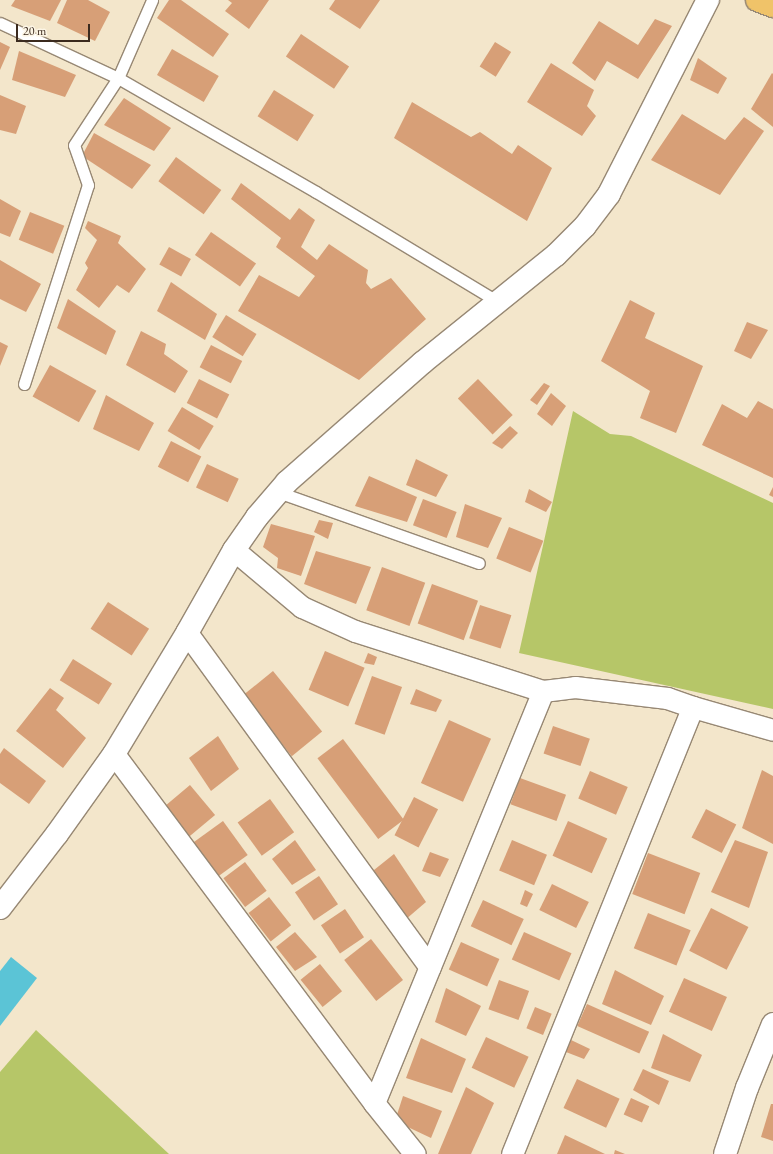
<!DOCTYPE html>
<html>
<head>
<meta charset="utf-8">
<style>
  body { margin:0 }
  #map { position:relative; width:773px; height:1154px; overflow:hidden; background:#f3e6cb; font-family:"EB Garamond",serif }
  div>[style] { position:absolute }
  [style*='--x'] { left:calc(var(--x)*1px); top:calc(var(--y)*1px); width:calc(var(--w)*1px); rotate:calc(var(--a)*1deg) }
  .green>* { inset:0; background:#b6c668 }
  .water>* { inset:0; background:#5bc4d6 }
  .building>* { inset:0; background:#d79f77; transform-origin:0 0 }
  .roads { filter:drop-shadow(1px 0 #978874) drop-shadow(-1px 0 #978874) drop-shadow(0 1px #978874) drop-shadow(0 -1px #978874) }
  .service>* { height:11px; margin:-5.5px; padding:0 5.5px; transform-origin:5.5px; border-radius:5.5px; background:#fff }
  .minor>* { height:21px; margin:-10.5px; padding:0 10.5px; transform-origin:10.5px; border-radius:10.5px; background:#fff }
  .tertiary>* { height:22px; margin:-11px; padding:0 11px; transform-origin:11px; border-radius:11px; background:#fff }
  .trunk>* { height:22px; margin:-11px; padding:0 11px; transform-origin:11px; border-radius:11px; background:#f0c369 }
  span { translate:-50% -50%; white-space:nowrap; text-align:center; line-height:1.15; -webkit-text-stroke:3px #fcf5e5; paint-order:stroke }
  .scale { position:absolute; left:16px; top:24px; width:74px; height:18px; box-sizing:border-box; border:2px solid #3b2a1e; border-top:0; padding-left:5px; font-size:12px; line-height:14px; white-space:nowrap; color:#3b2a1e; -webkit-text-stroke:3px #fcf5e5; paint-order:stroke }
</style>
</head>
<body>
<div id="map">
  <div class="green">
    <div style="clip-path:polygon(573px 411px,610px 434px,631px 436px,773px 503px,773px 709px,519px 653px)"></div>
    <div style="clip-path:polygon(36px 1030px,169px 1154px,0 1154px,0 1072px)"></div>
  </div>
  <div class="water">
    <div style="clip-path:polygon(11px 957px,37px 978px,0 1026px,0 971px)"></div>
  </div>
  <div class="building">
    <div style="clip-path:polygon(15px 0,61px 0,50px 21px,11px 6px)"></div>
    <div style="clip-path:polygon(67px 0,88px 0,110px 12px,95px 41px,57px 23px)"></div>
    <div style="clip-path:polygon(169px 0,181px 0,229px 34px,213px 57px,157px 18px)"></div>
    <div style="clip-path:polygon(228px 0,269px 0,249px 29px,225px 11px,232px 3px)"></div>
    <div style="clip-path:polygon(335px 0,380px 0,360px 29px,329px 9px)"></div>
    <div style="clip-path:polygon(655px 19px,672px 26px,638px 79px,607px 61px,595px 81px,572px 63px,599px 21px,638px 45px)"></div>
    <div style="left:301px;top:34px;width:58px;height:27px;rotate:34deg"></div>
    <div style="clip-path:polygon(0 42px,10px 47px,0 70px)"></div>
    <div style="left:495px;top:42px;width:19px;height:29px;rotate:32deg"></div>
    <div style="left:172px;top:49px;width:54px;height:30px;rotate:30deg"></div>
    <div style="clip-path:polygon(19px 51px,76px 75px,65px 97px,12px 80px)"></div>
    <div style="clip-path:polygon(698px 58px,727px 78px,718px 94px,690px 80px)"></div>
    <div style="clip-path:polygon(551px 63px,594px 90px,587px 106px,596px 116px,582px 136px,527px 102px)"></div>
    <div style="clip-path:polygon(772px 73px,773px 74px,773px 127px,751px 109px)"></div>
    <div style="left:274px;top:90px;width:47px;height:31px;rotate:32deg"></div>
    <div style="clip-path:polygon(0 95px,26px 106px,16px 134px,0 130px)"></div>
    <div style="clip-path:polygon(124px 98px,171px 128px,154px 151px,104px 125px)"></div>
    <div style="clip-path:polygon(412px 102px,471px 137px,480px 132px,512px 154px,518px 145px,552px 168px,527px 221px,394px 138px)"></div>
    <div style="clip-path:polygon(682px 114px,725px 140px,744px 117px,764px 131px,720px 195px,651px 160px)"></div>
    <div style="clip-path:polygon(94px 133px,151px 165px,132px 189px,82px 156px)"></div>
    <div style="left:176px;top:157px;width:56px;height:30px;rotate:36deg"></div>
    <div style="clip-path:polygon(241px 183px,290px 220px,299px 208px,315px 220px,301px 247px,317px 260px,329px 244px,368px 270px,366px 283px,371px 289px,391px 278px,426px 319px,359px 380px,238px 311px,259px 275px,299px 297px,315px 276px,276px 247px,281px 238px,231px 199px)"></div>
    <div style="clip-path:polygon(0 199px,21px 211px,10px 237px,0 233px)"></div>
    <div style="left:30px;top:212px;width:37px;height:30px;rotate:22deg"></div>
    <div style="clip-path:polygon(88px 221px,121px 236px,118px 243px,146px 269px,129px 293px,117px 285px,99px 308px,76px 290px,88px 268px,85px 263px,97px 240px,85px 228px)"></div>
    <div style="left:211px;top:232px;width:55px;height:28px;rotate:35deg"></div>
    <div style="left:169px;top:247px;width:25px;height:20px;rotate:29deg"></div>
    <div style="clip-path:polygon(0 260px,41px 284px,26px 312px,0 299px)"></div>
    <div style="clip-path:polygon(171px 282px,217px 314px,205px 340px,157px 311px)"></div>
    <div style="clip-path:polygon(68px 299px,116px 331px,106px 355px,57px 328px)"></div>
    <div style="clip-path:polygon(630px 300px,655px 313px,645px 338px,703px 366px,676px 433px,640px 418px,650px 391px,601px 361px)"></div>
    <div style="left:226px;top:315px;width:36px;height:26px;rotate:32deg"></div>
    <div style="clip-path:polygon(747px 322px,768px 330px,751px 359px,734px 351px)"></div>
    <div style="clip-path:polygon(141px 331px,166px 344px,164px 354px,188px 371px,175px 393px,126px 365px)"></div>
    <div style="clip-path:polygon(0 342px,8px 346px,0 366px)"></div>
    <div style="left:211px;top:345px;width:35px;height:25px;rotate:27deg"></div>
    <div style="left:50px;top:365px;width:53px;height:36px;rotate:29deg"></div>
    <div style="left:199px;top:379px;width:34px;height:27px;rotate:27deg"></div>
    <div style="left:478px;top:379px;width:50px;height:28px;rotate:46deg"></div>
    <div style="clip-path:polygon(544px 383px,550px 386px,537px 405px,530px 400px)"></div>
    <div style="clip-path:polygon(551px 393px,566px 406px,552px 426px,537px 414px)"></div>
    <div style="clip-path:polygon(106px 395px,154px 423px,139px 451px,93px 429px)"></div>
    <div style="clip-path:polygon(758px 401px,773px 409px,773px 478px,702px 445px,722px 404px,747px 418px)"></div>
    <div style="left:182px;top:407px;width:37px;height:28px;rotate:31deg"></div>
    <div style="clip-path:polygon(510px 426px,518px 433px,502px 449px,492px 443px)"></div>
    <div style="left:171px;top:441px;width:34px;height:29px;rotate:27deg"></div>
    <div style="clip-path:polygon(416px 459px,448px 475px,436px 497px,406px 485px)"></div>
    <div style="left:207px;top:464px;width:35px;height:26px;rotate:25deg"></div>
    <div style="clip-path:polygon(369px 476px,417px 497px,407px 522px,355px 506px)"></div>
    <div style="clip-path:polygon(773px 487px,773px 497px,769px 495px)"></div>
    <div style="clip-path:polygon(529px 489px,552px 502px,546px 512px,525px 502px)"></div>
    <div style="left:423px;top:499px;width:36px;height:28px;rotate:21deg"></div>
    <div style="clip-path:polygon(465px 504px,502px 518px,488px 548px,456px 537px)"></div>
    <div style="clip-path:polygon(319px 520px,333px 523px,328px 539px,314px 532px)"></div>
    <div style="clip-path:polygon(271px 524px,315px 536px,301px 576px,277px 568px,278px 558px,263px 547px)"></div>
    <div style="left:509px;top:527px;width:37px;height:34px;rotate:22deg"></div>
    <div style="clip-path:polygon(316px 551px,371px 567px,356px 604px,304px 584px)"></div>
    <div style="left:382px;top:567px;width:46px;height:46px;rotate:20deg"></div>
    <div style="left:432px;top:584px;width:49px;height:42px;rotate:20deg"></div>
    <div style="left:108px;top:602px;width:49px;height:32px;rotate:33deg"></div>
    <div style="left:480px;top:605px;width:33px;height:35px;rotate:18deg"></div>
    <div style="left:325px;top:651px;width:43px;height:42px;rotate:23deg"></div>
    <div style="clip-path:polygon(368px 653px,377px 657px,374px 665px,364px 663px)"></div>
    <div style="left:73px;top:659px;width:46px;height:25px;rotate:32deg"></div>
    <div style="left:273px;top:671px;width:78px;height:39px;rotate:51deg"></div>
    <div style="left:372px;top:676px;width:32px;height:51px;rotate:20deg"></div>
    <div style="clip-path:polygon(50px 688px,64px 698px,56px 710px,86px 738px,63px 768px,16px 731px)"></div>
    <div style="clip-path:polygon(416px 689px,442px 700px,436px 712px,410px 704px)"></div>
    <div style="left:449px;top:720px;width:46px;height:69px;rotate:24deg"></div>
    <div style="left:553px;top:726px;width:39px;height:29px;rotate:19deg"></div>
    <div style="clip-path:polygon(218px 736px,239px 769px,211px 791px,189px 758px)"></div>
    <div style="left:343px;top:739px;width:101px;height:32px;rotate:53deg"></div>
    <div style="clip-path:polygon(4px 748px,46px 781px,29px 804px,0 783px,0 754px)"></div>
    <div style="clip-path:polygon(762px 770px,773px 776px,773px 844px,742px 828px)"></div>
    <div style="left:590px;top:771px;width:41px;height:30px;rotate:23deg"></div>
    <div style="left:520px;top:778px;width:49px;height:28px;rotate:20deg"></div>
    <div style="left:190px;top:785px;width:39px;height:36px;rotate:50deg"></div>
    <div style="left:414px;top:797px;width:27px;height:43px;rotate:27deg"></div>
    <div style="left:270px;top:799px;width:41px;height:40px;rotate:54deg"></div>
    <div style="left:706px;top:809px;width:34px;height:32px;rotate:27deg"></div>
    <div style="left:223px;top:821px;width:42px;height:38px;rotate:54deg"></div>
    <div style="left:568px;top:821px;width:43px;height:38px;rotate:24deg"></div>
    <div style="clip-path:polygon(295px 840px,316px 870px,292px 885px,272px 859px)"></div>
    <div style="left:512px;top:840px;width:38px;height:33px;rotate:23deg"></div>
    <div style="clip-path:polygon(735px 840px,768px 852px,749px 908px,711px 892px)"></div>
    <div style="clip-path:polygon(430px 852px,449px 859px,440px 877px,422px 871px)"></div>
    <div style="left:648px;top:853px;width:56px;height:44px;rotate:21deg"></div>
    <div style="clip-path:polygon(394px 854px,426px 902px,405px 920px,369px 874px)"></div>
    <div style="left:245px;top:862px;width:36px;height:27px;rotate:53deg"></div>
    <div style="left:319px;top:876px;width:34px;height:29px;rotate:56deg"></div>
    <div style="left:552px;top:884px;width:41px;height:29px;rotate:26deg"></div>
    <div style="clip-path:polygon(525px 890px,533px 894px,527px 907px,520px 904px)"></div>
    <div style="left:269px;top:897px;width:36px;height:26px;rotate:52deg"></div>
    <div style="left:483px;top:900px;width:45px;height:29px;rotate:25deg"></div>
    <div style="left:711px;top:908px;width:42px;height:48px;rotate:27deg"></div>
    <div style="left:345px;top:909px;width:34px;height:29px;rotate:56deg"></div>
    <div style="left:648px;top:913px;width:46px;height:38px;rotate:22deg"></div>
    <div style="clip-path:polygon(295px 932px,317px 957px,295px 971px,276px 947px)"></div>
    <div style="left:524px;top:932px;width:52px;height:30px;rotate:24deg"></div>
    <div style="left:371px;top:939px;width:52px;height:34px;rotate:52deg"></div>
    <div style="left:461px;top:942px;width:42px;height:30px;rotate:24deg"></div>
    <div style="left:320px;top:964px;width:35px;height:25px;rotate:51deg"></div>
    <div style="clip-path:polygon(615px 970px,664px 996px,651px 1025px,602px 1004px)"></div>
    <div style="left:684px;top:978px;width:47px;height:37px;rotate:24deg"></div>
    <div style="left:499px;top:980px;width:32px;height:31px;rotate:20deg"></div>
    <div style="clip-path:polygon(446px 988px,481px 1006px,466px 1036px,435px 1022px)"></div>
    <div style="left:587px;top:1004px;width:68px;height:24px;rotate:24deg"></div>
    <div style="left:535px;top:1007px;width:18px;height:23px;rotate:22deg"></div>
    <div style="clip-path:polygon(663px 1034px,702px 1055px,690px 1082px,651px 1068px)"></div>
    <div style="left:486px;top:1037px;width:47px;height:34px;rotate:25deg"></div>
    <div style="clip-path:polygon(421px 1038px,466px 1059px,452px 1093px,406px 1078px)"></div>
    <div style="clip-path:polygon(571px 1040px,590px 1049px,584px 1059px,566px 1052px)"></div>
    <div style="clip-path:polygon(643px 1069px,669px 1081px,659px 1105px,633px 1090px)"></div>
    <div style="left:577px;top:1079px;width:47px;height:32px;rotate:25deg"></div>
    <div style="clip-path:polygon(466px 1087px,494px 1103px,471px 1154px,438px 1154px)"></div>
    <div style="clip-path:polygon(403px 1096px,442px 1111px,431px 1138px,395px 1121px)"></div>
    <div style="left:631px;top:1098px;width:20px;height:18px;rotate:24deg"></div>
    <div style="clip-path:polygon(771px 1104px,773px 1104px,773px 1141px,761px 1137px)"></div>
    <div style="clip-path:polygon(565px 1135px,605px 1154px,557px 1154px)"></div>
    <div style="clip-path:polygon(615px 1150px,625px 1154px,614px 1154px)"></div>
  </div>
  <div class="roads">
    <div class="service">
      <div style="--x:0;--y:23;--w:130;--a:25"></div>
      <div style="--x:118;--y:78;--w:228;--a:29.9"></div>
      <div style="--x:316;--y:192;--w:213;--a:31.1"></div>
      <div style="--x:24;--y:384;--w:209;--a:-72.2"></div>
      <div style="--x:88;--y:185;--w:42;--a:-109.3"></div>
      <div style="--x:74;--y:145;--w:80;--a:-56.7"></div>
      <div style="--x:118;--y:78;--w:85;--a:-66.4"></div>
      <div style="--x:278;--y:492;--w:213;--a:19.5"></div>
    </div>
    <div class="minor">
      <div style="--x:234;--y:550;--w:89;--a:40"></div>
      <div style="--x:302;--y:607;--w:58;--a:24.4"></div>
      <div style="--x:355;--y:631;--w:197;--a:17.7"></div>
      <div style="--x:543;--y:691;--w:32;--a:-7"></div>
      <div style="--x:575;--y:687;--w:93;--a:6.8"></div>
      <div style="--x:667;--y:698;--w:28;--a:19"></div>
      <div style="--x:693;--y:707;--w:83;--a:16"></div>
      <div style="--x:187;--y:633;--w:413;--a:54"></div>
      <div style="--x:114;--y:754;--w:435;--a:53.3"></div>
      <div style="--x:374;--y:1103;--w:65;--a:51.2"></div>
      <div style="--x:374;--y:1103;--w:445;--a:-67.7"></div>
      <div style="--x:512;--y:1154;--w:482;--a:-68"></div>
    </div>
    <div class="tertiary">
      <div style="--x:0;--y:908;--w:93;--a:-52.4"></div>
      <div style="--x:57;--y:834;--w:98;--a:-54.5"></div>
      <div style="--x:114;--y:754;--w:141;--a:-58.9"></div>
      <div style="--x:187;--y:633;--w:95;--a:-60.5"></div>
      <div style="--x:234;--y:550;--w:40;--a:-55.1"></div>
      <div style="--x:257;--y:517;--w:46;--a:-49.4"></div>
      <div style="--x:287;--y:482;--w:180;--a:-41.4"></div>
      <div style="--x:422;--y:363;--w:172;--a:-38.9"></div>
      <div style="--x:556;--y:255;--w:41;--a:-45"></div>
      <div style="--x:585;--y:226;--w:40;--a:-53"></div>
      <div style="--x:609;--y:194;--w:218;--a:-63"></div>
      <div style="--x:725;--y:1154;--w:70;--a:-71.6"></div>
      <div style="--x:747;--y:1088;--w:69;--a:-67.9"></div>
    </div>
    <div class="trunk">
      <div style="--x:757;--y:0;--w:17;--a:21"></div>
    </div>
  </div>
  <div class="scale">20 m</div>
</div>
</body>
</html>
